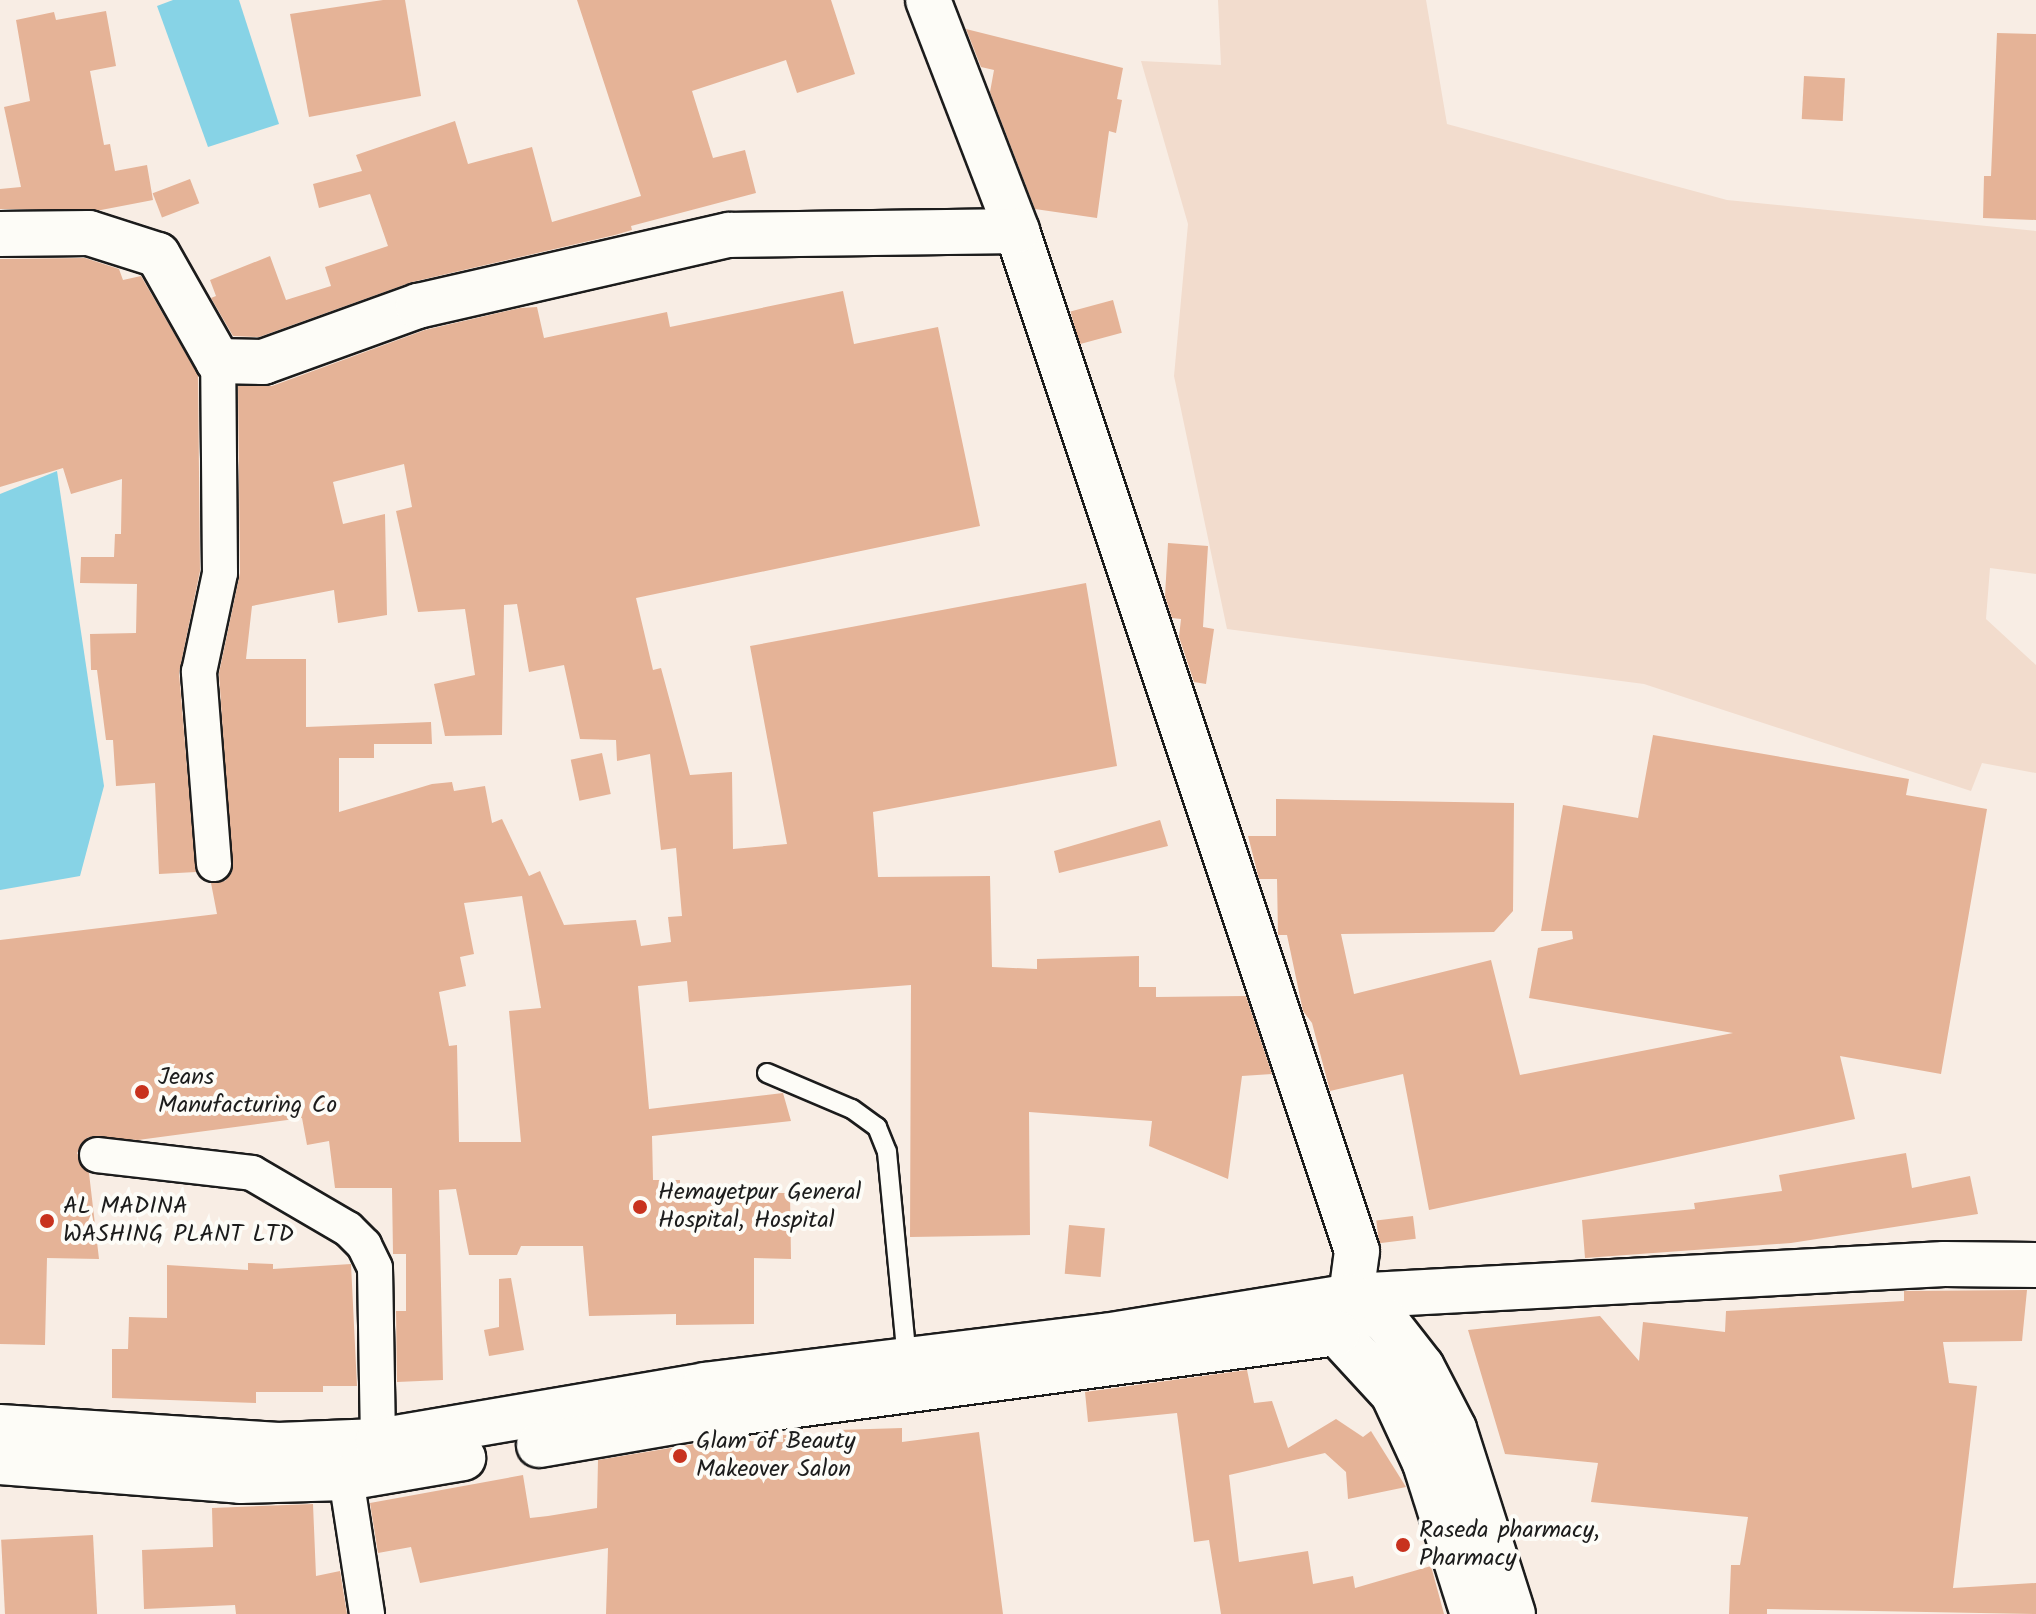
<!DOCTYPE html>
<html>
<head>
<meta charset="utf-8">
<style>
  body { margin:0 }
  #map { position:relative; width:2036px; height:1614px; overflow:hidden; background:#f8ede4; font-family:Kalam,sans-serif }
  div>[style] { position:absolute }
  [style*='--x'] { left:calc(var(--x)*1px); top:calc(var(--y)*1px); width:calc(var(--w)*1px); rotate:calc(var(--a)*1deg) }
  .built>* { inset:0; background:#f2dccd }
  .water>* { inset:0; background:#87d3e6 }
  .building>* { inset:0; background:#e5b397; transform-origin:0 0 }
  .roads { filter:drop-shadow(2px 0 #1c1c1c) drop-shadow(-2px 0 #1c1c1c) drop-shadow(0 2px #1c1c1c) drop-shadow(0 -2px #1c1c1c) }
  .lane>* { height:18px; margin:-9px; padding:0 9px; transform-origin:9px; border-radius:9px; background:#fdfcf7 }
  .street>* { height:34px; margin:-17px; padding:0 17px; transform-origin:17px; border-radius:17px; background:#fdfcf7 }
  .secondary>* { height:44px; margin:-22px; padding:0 22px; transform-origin:22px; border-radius:22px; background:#fdfcf7 }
  .primary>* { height:44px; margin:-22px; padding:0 22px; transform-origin:22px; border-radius:22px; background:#fdfcf7 }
  .dots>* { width:22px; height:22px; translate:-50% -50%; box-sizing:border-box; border:4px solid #fdfcf7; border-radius:50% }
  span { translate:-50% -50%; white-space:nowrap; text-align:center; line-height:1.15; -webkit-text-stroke:8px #fdfcf7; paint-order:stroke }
  .poi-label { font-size:24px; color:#1c1c1c }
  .left { translate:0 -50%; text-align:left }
</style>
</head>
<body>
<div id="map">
  <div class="built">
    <div style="clip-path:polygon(1218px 0,1426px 0,1447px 124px,1727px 200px,2036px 231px,2036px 574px,1990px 568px,1986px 619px,2036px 665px,2036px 773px,1982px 763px,1971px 791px,1644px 684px,1227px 629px,1174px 376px,1188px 224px,1141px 61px,1221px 65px)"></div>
  </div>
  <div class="water">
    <div style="clip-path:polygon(173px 0,239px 0,279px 124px,208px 147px,157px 6px)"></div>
    <div style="clip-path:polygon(57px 471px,104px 786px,80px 876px,0 890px,0 494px)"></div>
  </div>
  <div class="building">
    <div style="clip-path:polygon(383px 0,405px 0,421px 96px,309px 117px,290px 14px)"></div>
    <div style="clip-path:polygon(577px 0,831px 0,855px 74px,797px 93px,786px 60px,692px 91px,713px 158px,745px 150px,756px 193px,631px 226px,632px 230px,615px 235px,412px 282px,259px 337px,233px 336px,211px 298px,216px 296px,210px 280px,270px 256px,286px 300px,331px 286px,325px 267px,388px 246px,370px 194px,319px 208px,313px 184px,362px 171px,356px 155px,455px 121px,468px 164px,532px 147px,552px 222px,641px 196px)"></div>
    <div style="clip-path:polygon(106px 11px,116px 66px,90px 71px,104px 145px,110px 144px,115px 171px,147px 165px,153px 200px,101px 210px,0 209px,0 189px,21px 187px,4px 107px,30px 101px,16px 20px,54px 12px,56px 20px)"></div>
    <div style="clip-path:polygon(966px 29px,1123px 68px,1117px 99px,1122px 100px,1116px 133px,1109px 131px,1097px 218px,1035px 209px,990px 92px,994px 70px,981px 67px)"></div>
    <div style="clip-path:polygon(1997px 33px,2036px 34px,2036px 220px,1983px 218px,1984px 176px,1991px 176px)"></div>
    <div style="left:1804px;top:76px;width:41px;height:43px;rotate:3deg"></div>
    <div style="left:190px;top:179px;width:26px;height:40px;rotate:69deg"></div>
    <div style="clip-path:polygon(85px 258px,119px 269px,123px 280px,141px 276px,198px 375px,200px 571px,179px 673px,196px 872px,159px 874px,155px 783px,116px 786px,113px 740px,106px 740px,97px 670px,91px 670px,90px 634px,136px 633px,137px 584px,80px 583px,81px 557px,114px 557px,115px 534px,121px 534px,122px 479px,71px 494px,63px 468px,0 487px,0 259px)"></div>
    <div style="clip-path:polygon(evenodd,843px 291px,854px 344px,938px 327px,980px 526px,636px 598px,653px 670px,661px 668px,690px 775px,732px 772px,733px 849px,787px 844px,750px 646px,1086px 583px,1117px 766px,873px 812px,878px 877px,990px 876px,992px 967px,1037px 969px,1037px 959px,1139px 956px,1139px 987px,1156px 987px,1156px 997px,1246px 996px,1272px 1074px,1242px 1076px,1228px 1179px,1149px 1146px,1152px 1121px,1029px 1112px,1030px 1235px,910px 1237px,911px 985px,689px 1002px,687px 981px,638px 986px,649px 1109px,783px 1093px,791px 1121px,652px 1136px,653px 1180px,680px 1180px,680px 1187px,729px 1193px,790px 1193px,791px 1259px,754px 1258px,754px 1324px,676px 1325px,676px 1314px,589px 1316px,583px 1246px,521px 1246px,517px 1255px,469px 1255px,456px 1189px,439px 1190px,443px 1380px,397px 1382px,396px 1311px,406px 1311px,406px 1254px,393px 1254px,392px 1188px,335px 1188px,329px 1141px,307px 1145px,302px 1118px,138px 1140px,88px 1137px,77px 1153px,89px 1173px,99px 1259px,47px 1258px,45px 1345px,0 1344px,0 940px,217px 914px,211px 883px,225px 881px,232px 872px,219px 673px,240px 573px,238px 386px,272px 386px,425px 330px,520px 308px,537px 307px,544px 338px,667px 312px,670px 327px,843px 291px,404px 464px,412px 507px,396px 511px,418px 612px,465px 609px,475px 675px,434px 684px,445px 736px,502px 735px,504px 605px,517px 604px,529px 672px,564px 665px,580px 739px,616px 740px,617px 761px,650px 754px,661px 850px,676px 848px,682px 916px,668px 917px,671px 942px,641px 946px,636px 920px,564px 925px,540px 871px,529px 876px,502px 819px,492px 823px,485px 786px,454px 791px,452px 782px,432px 784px,339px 812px,339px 758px,374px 758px,374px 744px,432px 744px,431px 722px,306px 727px,306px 659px,246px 659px,252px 606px,334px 590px,338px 623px,387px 615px,385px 514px,343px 524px,333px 482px,404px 464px,843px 291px,522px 896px,541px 1008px,509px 1011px,521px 1142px,459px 1142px,457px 1045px,449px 1046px,439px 992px,466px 986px,460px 957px,474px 954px,464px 903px,522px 896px)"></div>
    <div style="left:1113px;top:300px;width:34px;height:44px;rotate:75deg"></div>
    <div style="clip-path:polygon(1168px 543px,1208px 546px,1203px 627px,1214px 629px,1206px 684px,1194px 682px,1179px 637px,1181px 619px,1172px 618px,1165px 596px)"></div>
    <div style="clip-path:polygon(1653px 735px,1909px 779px,1906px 795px,1987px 809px,1941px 1074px,1840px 1056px,1855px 1119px,1429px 1210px,1403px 1074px,1330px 1091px,1312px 1023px,1303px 1011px,1287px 935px,1278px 935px,1277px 879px,1259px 879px,1248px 836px,1276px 836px,1276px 799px,1514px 803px,1513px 911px,1494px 932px,1341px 934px,1354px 994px,1491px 960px,1520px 1075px,1733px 1033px,1529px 998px,1538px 948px,1573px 939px,1572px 931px,1541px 931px,1563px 805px,1638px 818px)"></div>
    <div style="left:602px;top:753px;width:42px;height:32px;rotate:78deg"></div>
    <div style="clip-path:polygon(1160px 820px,1168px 846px,1059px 873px,1054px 851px)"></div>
    <div style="clip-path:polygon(1906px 1153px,1912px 1188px,1970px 1176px,1978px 1214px,1791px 1243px,1585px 1258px,1582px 1220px,1695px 1209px,1694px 1203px,1782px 1191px,1779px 1175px)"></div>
    <div style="left:1413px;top:1216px;width:23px;height:37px;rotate:83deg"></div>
    <div style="left:1069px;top:1225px;width:36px;height:49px;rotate:5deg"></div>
    <div style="clip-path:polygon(248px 1263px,273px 1264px,273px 1269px,351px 1264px,357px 1386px,323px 1386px,323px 1392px,256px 1392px,256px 1403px,112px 1398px,112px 1349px,128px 1349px,129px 1317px,167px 1318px,167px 1265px,248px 1270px)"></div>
    <div style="clip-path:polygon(511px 1278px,524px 1350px,489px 1356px,484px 1330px,499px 1327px,499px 1279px)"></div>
    <div style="clip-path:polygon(2027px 1290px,2022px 1341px,1943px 1342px,1949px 1383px,1977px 1386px,1953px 1588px,2036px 1583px,2036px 1614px,1767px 1609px,1767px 1614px,1729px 1614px,1731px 1565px,1740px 1565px,1748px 1517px,1591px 1502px,1598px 1463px,1505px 1454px,1468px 1330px,1600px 1316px,1639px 1361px,1643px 1322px,1725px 1332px,1726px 1311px,1904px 1301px,1904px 1291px)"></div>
    <div style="clip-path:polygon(1247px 1370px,1254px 1403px,1272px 1401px,1288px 1448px,1336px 1419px,1363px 1437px,1371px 1431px,1406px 1487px,1348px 1499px,1346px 1472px,1325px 1453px,1229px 1475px,1239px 1562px,1308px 1551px,1313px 1584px,1353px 1576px,1355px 1588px,1431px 1566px,1444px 1614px,1221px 1614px,1209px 1540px,1194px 1542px,1177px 1413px,1088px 1422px,1085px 1392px)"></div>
    <div style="clip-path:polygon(902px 1428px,902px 1442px,979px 1432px,1003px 1614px,606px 1614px,608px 1548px,420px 1583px,411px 1547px,378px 1553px,370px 1503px,523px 1475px,530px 1518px,548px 1516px,597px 1508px,598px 1460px,719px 1440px,783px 1442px,783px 1435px,838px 1436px,838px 1430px)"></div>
    <div style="clip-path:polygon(313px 1504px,316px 1576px,340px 1571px,347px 1614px,236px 1614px,235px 1605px,144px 1609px,142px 1550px,213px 1547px,212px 1508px)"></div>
    <div style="left:93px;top:1535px;width:79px;height:92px;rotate:87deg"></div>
  </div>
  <div class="roads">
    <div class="lane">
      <div style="--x:767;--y:1073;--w:92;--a:23"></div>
      <div style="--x:852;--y:1109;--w:31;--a:36"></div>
      <div style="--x:877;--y:1127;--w:27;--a:68"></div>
      <div style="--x:887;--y:1152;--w:209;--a:84.5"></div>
    </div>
    <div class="street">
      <div style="--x:214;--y:864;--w:193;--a:-94.5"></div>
      <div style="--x:199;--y:672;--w:101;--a:-78"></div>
      <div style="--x:220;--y:573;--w:212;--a:-90.5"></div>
      <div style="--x:97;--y:1155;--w:156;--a:6.6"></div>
      <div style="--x:252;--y:1173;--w:111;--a:30.3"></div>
      <div style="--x:348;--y:1229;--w:23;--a:45"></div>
      <div style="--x:364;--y:1245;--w:25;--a:64"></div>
      <div style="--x:375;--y:1268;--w:173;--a:89"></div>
      <div style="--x:346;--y:1478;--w:138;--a:81.2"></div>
    </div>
    <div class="secondary">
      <div style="--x:928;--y:0;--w:248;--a:68.9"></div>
      <div style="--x:1017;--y:231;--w:1075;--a:71.57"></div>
      <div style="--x:1357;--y:1251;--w:45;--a:97.6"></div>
      <div style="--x:1351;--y:1296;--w:594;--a:-3.09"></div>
      <div style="--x:1944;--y:1264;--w:92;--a:0.6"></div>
      <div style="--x:0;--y:234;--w:89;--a:-0.6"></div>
      <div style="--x:89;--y:233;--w:72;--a:17.7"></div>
      <div style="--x:158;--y:255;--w:122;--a:60.5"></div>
      <div style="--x:218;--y:361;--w:45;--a:1.3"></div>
      <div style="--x:263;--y:362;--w:165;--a:-19.9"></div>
      <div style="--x:418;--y:306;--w:319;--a:-12.9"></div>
      <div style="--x:729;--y:235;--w:288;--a:-0.8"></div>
    </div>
    <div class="primary">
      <div style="--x:1337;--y:1333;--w:83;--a:47.4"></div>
      <div style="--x:1393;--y:1394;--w:76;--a:65.1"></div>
      <div style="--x:1425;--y:1463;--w:158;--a:72.4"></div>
      <div style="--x:0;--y:1427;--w:279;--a:3.7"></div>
      <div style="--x:278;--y:1445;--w:100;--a:-2.3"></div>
      <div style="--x:378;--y:1441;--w:332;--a:-9.7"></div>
      <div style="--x:705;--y:1385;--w:403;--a:-7"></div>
      <div style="--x:1105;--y:1336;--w:249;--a:-9.2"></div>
      <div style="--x:1351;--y:1296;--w:43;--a:35.5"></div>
      <div style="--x:1386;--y:1321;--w:58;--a:52"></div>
      <div style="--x:1422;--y:1367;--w:70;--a:62.7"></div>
      <div style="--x:1454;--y:1429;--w:194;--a:72.3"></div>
      <div style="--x:539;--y:1445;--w:154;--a:-9.7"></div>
      <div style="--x:691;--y:1419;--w:652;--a:-7.58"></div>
      <div style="--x:0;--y:1462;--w:241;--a:4.5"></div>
      <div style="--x:240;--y:1481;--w:106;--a:-1.6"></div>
      <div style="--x:346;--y:1478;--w:119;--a:-9.7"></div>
    </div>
  </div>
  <div class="dots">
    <div style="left:142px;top:1092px;background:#c8321e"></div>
    <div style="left:640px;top:1207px;background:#c8321e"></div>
    <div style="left:47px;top:1221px;background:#c8321e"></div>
    <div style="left:680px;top:1456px;background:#c8321e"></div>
    <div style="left:1403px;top:1545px;background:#c8321e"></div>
  </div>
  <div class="poi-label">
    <span class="left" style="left:158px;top:1092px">Jeans<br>Manufacturing Co</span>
    <span class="left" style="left:658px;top:1207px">Hemayetpur General<br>Hospital, Hospital</span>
    <span class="left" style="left:63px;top:1221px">AL MADINA<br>WASHING PLANT LTD</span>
    <span class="left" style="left:696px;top:1456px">Glam of Beauty<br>Makeover Salon</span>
    <span class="left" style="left:1419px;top:1545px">Raseda pharmacy,<br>Pharmacy</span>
  </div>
</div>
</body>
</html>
